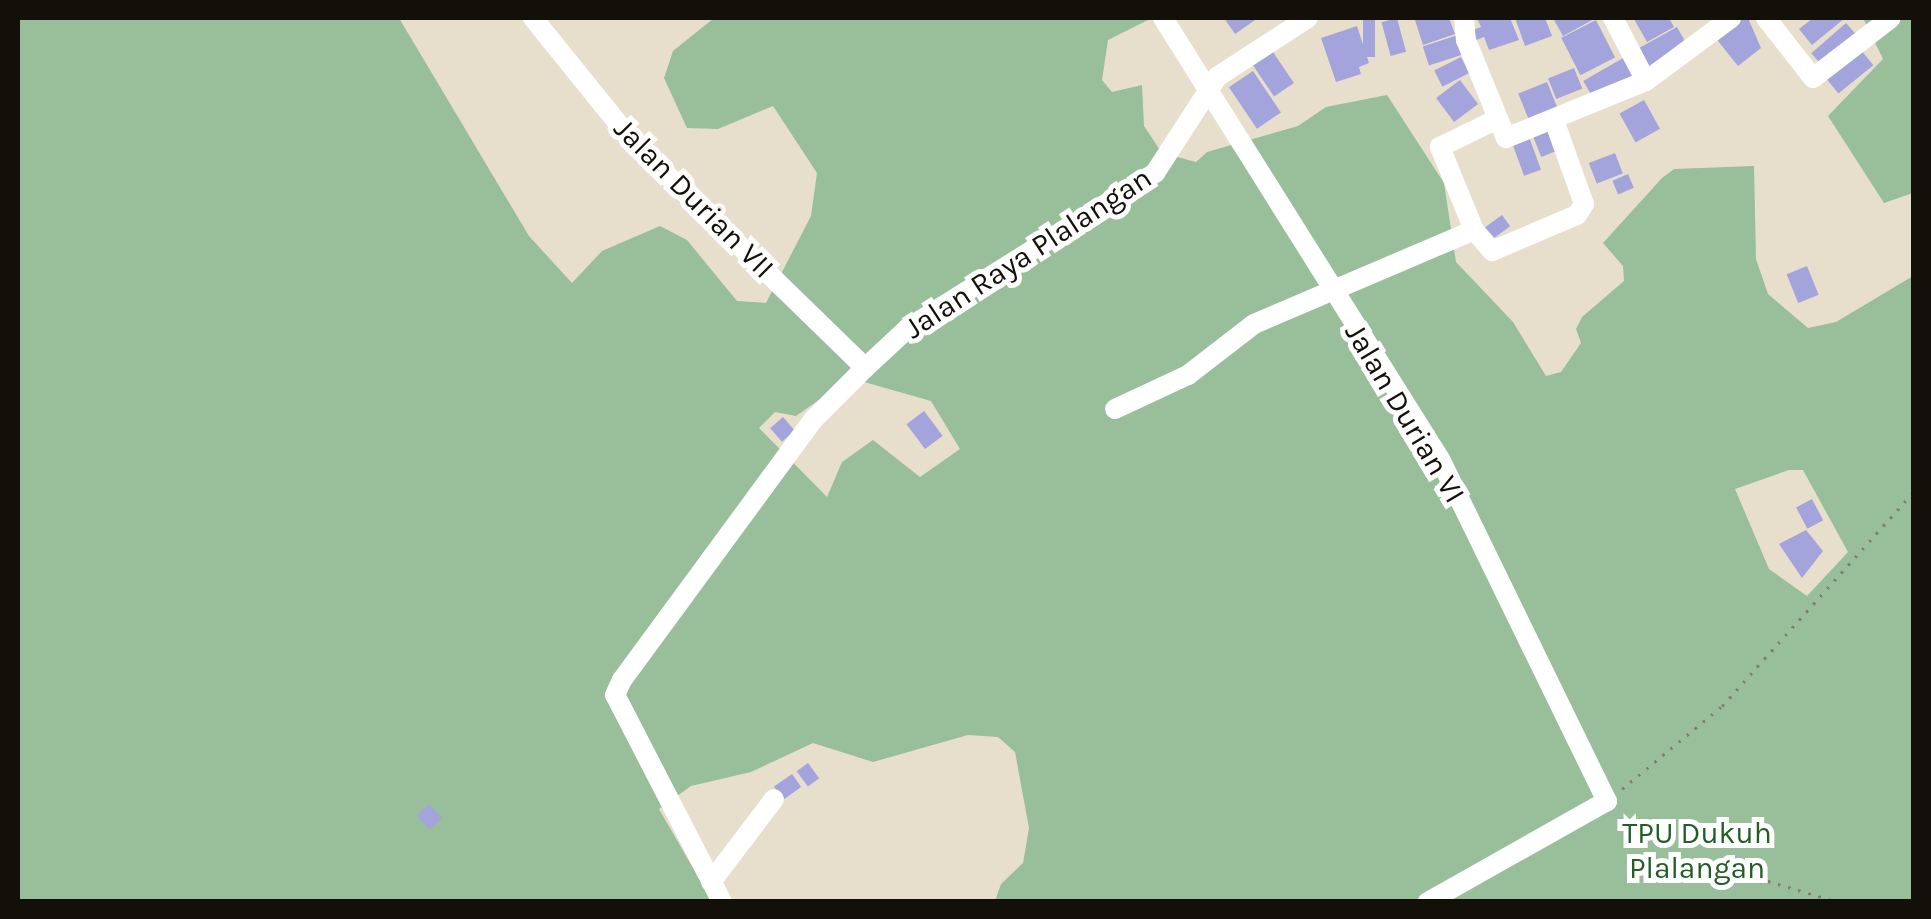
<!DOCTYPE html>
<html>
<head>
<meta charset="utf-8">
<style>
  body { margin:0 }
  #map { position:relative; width:1931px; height:919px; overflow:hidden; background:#e8decc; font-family:Karla,sans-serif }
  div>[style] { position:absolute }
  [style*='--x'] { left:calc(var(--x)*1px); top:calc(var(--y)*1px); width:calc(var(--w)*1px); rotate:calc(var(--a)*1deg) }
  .green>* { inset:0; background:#98bf99 }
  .building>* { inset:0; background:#a2a4db; transform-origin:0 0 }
  .path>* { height:2.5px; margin-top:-1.25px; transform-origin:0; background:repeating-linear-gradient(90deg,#837c70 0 2.5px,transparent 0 10.5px) }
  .minor>* { height:20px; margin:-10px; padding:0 10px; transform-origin:10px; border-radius:10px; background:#fff }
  span { translate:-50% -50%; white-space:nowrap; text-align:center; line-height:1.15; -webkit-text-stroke:10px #fff; paint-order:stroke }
  .street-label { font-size:30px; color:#130f09 }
  .park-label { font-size:30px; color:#205e26 }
  .frame { position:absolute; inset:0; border:20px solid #130f09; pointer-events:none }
</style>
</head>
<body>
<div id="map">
  <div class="green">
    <div style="clip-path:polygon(evenodd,18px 18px,399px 18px,529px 236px,572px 283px,602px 251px,660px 226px,687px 240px,737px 301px,766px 303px,811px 216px,817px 173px,773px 106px,718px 129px,687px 128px,664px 78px,673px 51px,714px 18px,1152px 18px,1108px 40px,1102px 80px,1112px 92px,1142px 85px,1144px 126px,1162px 153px,1196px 162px,1207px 152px,1298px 126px,1326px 107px,1387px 95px,1444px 183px,1456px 262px,1513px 322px,1546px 376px,1561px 372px,1581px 343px,1576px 329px,1582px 317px,1624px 281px,1623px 266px,1603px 243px,1662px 178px,1674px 169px,1754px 166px,1756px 259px,1768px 294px,1808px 328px,1836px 322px,1913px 276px,1913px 901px,995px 901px,1001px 884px,1023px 863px,1029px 828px,1015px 752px,998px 737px,968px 735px,873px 762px,813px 743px,751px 772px,691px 786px,659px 809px,712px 901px,18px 901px,18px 18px,850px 378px,931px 401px,960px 449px,920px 477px,873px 440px,842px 462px,827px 497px,759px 428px,775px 412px,796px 416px,850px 378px,18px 18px,1789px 470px,1803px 470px,1848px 552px,1807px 596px,1769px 569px,1735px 489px,1789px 470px)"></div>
    <div style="clip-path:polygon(1863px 18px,1913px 18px,1913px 193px,1884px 203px,1828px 116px,1883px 59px)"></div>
  </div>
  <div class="building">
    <div style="clip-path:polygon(1224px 18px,1258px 18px,1235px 34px)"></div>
    <div style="left:1363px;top:18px;width:12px;height:39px"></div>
    <div style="left:1397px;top:18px;width:35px;height:16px;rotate:75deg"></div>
    <div style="clip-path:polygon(1449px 18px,1455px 34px,1423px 45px,1415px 20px)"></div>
    <div style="clip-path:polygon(1477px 18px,1510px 18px,1519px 40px,1489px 50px,1484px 37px,1474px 41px,1470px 31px,1481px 27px)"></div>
    <div style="clip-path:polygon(1515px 18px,1545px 18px,1552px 36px,1525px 46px)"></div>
    <div style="clip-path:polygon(1553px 18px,1596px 18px,1563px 36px)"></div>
    <div style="clip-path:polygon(1669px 18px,1674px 27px,1647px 42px,1634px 19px)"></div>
    <div style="clip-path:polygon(1739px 18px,1748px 18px,1761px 48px,1738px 66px,1714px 36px)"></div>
    <div style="clip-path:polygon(1813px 18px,1845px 18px,1812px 45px,1799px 29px)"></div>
    <div style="left:1596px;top:20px;width:42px;height:39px;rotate:63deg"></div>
    <div style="left:1846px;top:23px;width:20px;height:46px;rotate:49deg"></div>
    <div style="clip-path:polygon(1357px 26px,1369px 63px,1359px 67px,1361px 74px,1336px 82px,1321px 38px)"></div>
    <div style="left:1677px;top:27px;width:26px;height:49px;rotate:61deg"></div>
    <div style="left:1458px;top:35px;width:20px;height:37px;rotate:72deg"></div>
    <div style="left:1857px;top:45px;width:26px;height:45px;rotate:51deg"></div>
    <div style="left:1271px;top:49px;width:41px;height:24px;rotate:56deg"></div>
    <div style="left:1630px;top:54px;width:24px;height:54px;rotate:60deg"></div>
    <div style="left:1461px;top:57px;width:18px;height:30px;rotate:63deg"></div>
    <div style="left:1574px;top:68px;width:22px;height:28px;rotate:68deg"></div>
    <div style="left:1253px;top:71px;width:50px;height:29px;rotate:56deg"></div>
    <div style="left:1460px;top:80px;width:30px;height:30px;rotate:53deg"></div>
    <div style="left:1547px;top:82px;width:35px;height:31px;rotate:68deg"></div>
    <div style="left:1644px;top:100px;width:33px;height:28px;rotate:61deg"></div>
    <div style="left:1549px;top:128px;width:24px;height:18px;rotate:68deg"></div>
    <div style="left:1528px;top:134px;width:38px;height:18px;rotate:70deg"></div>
    <div style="left:1615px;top:153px;width:22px;height:28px;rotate:69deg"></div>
    <div style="left:1628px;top:174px;width:15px;height:17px;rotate:67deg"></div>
    <div style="left:1502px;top:215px;width:14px;height:29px;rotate:54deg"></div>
    <div style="left:1807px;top:266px;width:31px;height:22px;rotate:68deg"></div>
    <div style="left:924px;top:411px;width:31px;height:22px;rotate:53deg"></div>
    <div style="left:783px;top:417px;width:18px;height:17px;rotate:49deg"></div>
    <div style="left:1812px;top:499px;width:24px;height:18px;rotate:62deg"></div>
    <div style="clip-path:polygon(1806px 530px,1823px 551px,1802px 578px,1779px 544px)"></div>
    <div style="left:808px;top:763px;width:19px;height:14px;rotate:54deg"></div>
    <div style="left:792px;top:774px;width:16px;height:22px;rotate:55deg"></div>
    <div style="left:429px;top:804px;width:19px;height:17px;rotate:47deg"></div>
    <div style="left:1734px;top:854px;width:24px;height:21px;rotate:48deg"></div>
  </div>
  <div class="path">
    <div style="--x:1622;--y:789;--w:130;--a:-39.7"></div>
    <div style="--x:1722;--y:706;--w:288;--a:-48.2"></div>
    <div style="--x:1758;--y:878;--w:84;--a:16.7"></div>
  </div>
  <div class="minor">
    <div style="--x:533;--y:18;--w:161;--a:51.1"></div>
    <div style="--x:634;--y:143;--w:322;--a:44.2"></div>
    <div style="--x:1163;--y:18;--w:521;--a:57.87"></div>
    <div style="--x:1440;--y:459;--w:381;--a:64"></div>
    <div style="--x:1607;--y:801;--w:206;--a:150.6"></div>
    <div style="--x:1464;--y:18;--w:22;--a:85"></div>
    <div style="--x:1466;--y:40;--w:106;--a:67.8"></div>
    <div style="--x:1506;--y:138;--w:151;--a:-22.2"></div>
    <div style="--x:1646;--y:81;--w:106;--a:-36.5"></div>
    <div style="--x:1613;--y:18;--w:71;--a:62.4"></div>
    <div style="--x:1766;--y:18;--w:76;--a:51.9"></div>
    <div style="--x:1813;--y:78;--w:98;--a:-37.6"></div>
    <div style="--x:1474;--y:230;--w:90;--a:-112.3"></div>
    <div style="--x:1440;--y:147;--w:61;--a:-26.1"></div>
    <div style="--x:1115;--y:409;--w:81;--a:-25"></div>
    <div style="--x:1188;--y:375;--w:83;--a:-37.7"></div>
    <div style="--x:1254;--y:324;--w:239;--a:-23.1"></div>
    <div style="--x:1474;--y:230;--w:28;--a:49"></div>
    <div style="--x:1492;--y:251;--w:92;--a:-23"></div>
    <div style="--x:1577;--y:215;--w:13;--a:-58"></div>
    <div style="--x:1584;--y:204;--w:89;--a:-109.7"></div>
    <div style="--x:711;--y:882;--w:104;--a:-52.8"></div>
    <div style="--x:722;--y:902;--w:233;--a:-117.3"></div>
    <div style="--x:615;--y:695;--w:17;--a:-65"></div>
    <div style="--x:622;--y:680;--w:321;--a:-53.7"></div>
    <div style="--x:812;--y:421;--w:75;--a:-45"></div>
    <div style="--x:865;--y:368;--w:59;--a:-42.9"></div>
    <div style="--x:908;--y:328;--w:292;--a:-32.1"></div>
    <div style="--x:1155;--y:173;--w:114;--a:-57.1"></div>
    <div style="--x:1217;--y:77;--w:108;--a:-33"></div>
  </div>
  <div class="street-label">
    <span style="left:694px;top:198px;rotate:45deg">Jalan Durian VII</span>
    <span style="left:1028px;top:253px;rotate:-33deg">Jalan Raya Plalangan</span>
    <span style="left:1405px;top:413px;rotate:59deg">Jalan Durian VI</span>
  </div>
  <div class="park-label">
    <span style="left:1697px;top:850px">TPU Dukuh<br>Plalangan</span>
  </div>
  <div class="frame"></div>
</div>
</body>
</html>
